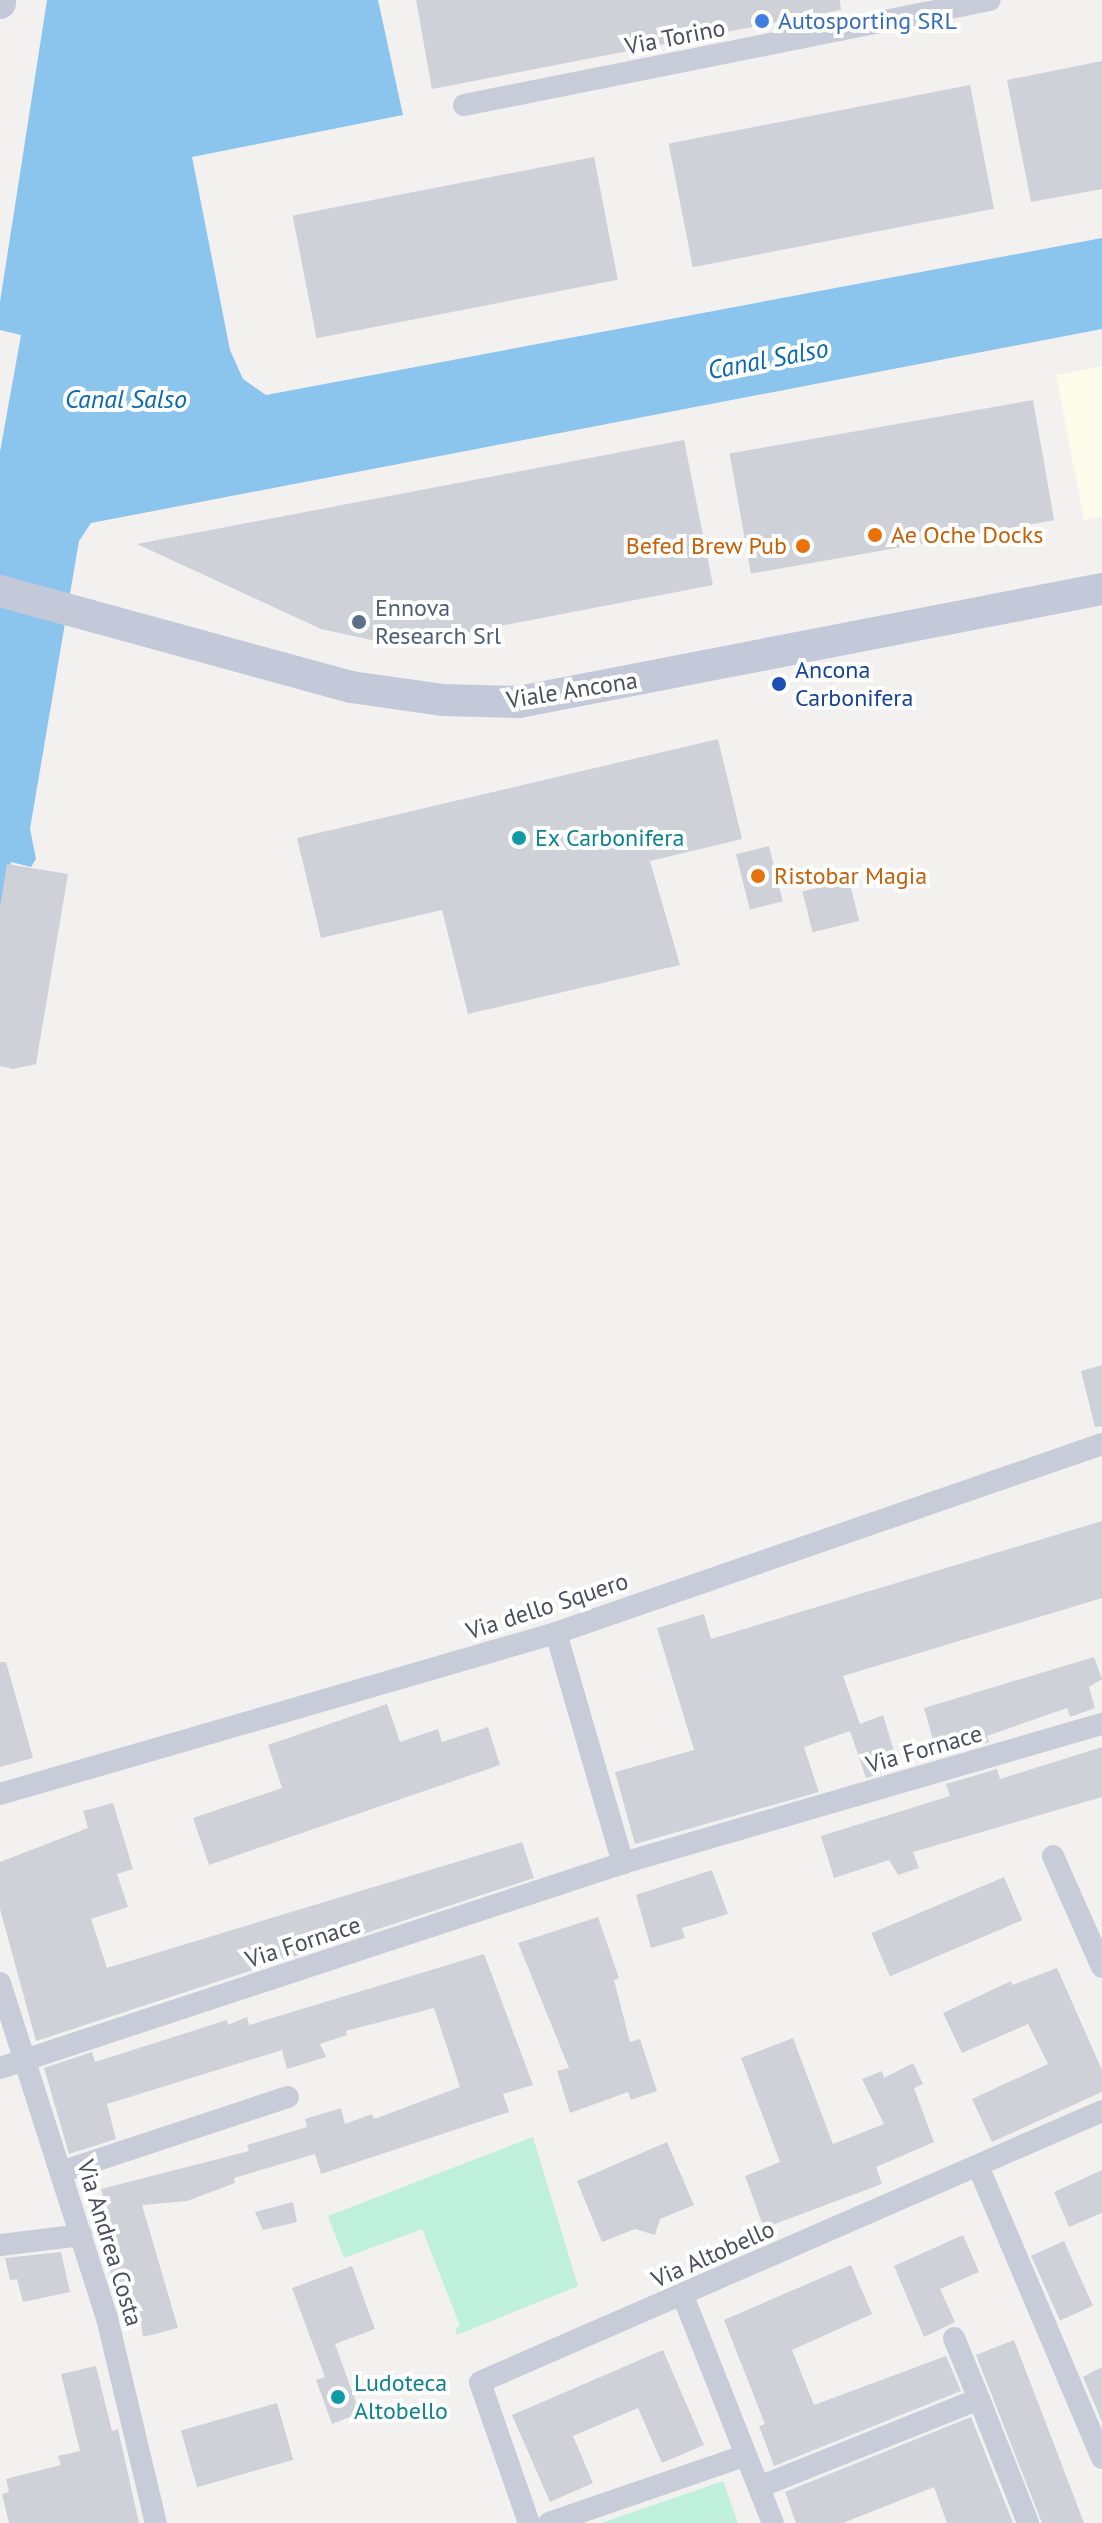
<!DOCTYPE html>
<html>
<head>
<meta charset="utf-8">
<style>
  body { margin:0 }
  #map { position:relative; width:1102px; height:2523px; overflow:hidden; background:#f3f1f0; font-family:"PT Sans",sans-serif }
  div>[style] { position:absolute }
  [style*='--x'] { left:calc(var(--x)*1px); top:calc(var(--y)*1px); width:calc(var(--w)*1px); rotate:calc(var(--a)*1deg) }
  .commercial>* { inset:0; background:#fdfbea }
  .green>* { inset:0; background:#bff0dc }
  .water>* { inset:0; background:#8bc5ee }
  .building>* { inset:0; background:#cfd1d8; transform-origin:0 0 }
  .street>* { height:22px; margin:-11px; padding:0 11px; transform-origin:11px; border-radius:11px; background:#c7ccd8 }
  .secondary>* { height:32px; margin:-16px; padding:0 16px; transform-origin:16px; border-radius:16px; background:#c3c9d9 }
  .dots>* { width:22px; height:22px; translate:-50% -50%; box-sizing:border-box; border:4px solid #fff; border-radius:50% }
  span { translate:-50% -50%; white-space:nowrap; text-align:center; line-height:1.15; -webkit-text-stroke:8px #fff; paint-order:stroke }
  .shop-label { font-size:24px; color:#366cbe }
  .left { translate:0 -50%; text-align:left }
  .street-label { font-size:24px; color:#484f5e }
  .food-label { font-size:24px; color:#c56008 }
  .right { translate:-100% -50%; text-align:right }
  .service-label { font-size:24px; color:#4e5e75 }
  .transit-label { font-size:24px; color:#164399 }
  .culture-label { font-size:24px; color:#0d838f }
  .water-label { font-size:26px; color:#0a6aaf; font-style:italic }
</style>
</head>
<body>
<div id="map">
  <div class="commercial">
    <div style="clip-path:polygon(1102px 366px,1102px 516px,1084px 520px,1056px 375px)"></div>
  </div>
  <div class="green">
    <div style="clip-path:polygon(533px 2137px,578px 2286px,457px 2335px,455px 2329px,460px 2326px,422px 2229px,344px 2258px,328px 2216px)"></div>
    <div style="clip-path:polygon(723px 2481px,738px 2523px,601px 2523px)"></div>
  </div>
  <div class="water">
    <div style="clip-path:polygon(47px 0,378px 0,403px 115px,192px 157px,230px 350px,243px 379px,266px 395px,1102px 238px,1102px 329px,91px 523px,79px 541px,30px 829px,36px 859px,31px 867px,11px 862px,0 934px,0 452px,21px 335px,0 330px,0 302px)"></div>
  </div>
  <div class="building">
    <div style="clip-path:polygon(416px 0,840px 0,841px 10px,432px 89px)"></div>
    <div style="clip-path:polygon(1102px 61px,1102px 189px,1031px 202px,1007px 80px)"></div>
    <div style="left:970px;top:85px;width:126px;height:307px;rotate:79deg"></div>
    <div style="left:594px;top:157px;width:125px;height:307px;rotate:79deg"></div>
    <div style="left:1033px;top:400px;width:122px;height:308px;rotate:80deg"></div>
    <div style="clip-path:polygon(684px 440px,713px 585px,417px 642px,376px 641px,321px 629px,137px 544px)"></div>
    <div style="clip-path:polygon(718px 739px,742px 839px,650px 861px,680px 965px,468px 1014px,442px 910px,321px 938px,297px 838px)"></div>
    <div style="left:769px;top:846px;width:57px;height:34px;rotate:76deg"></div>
    <div style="clip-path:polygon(7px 864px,68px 874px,36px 1064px,13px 1069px,0 1066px,0 907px)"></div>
    <div style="left:849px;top:880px;width:42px;height:48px;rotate:76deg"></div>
    <div style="clip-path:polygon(1102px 1365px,1102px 1426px,1095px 1427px,1081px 1371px)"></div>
    <div style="clip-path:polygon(1102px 1521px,1102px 1598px,843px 1676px,860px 1724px,883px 1715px,899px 1768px,866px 1778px,850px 1731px,804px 1747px,819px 1792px,635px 1844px,615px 1772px,694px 1750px,657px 1628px,704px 1614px,711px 1639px)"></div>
    <div style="clip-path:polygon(1094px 1657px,1102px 1679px,1089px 1687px,1095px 1708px,1070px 1717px,1067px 1708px,987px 1736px,989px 1742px,938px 1757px,924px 1708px)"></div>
    <div style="clip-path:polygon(0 1662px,6px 1662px,33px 1758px,0 1767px)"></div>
    <div style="clip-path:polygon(387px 1704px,400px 1742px,438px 1729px,442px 1742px,488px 1727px,500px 1765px,209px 1865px,193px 1818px,282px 1788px,268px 1745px)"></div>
    <div style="clip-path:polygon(1102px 1747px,1102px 1797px,913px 1852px,919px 1868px,898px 1875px,889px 1860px,834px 1878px,821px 1836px,950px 1796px,946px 1784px,997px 1769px,1000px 1779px)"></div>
    <div style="clip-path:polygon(113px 1803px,133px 1869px,117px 1874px,128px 1907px,91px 1919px,107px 1968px,522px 1842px,534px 1878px,36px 2041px,0 1909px,0 1862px,88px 1828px,83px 1811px)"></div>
    <div style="clip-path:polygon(712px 1870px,728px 1914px,682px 1928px,685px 1938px,651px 1948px,636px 1895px)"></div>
    <div style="left:1004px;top:1877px;width:47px;height:144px;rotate:67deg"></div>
    <div style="clip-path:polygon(598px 1917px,619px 1978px,614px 1980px,630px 2042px,640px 2039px,657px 2091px,631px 2100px,628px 2092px,570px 2113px,557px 2071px,569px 2068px,518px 1943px)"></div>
    <div style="clip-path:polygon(484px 1954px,533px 2085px,503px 2094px,509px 2112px,321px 2174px,315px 2154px,234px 2178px,235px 2183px,187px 2201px,142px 2205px,178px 2328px,143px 2337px,141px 2323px,127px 2329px,103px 2247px,117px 2242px,101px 2189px,249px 2151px,247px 2145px,307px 2127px,305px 2119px,341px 2108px,345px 2124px,372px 2114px,374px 2119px,460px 2087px,434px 2008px,346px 2031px,347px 2035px,320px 2044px,326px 2057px,287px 2069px,282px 2050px,107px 2104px,116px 2139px,69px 2154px,44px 2068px,92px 2052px,95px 2062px,227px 2020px,228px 2025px,247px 2017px,249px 2025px)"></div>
    <div style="clip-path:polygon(1057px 1968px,1102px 2070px,1102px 2092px,992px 2142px,972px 2099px,1048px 2064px,1028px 2024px,962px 2053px,943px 2013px,1011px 1981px,1012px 1985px)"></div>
    <div style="clip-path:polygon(793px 2038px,833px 2144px,884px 2124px,862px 2079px,882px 2071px,884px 2078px,913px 2063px,923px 2084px,914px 2088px,934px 2142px,876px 2167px,882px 2184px,764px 2228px,745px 2176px,780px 2162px,741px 2058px)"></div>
    <div style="clip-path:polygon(667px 2142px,694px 2205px,660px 2219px,655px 2235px,635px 2229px,602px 2242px,577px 2181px)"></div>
    <div style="clip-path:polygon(1102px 2170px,1102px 2213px,1069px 2227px,1054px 2192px)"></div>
    <div style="clip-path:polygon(293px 2202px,297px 2222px,263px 2230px,255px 2212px)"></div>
    <div style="clip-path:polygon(963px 2235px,979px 2272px,940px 2289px,955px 2322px,924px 2337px,894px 2266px)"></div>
    <div style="left:1064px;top:2241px;width:71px;height:36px;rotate:66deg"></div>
    <div style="clip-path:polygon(61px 2252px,70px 2292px,23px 2302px,17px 2279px,10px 2280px,5px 2258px)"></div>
    <div style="clip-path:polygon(851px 2265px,872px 2314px,792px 2350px,814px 2405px,946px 2356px,961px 2391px,774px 2466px,759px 2426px,765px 2424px,724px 2320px)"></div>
    <div style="clip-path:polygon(352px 2266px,375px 2329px,335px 2344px,360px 2413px,332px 2424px,316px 2380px,325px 2377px,292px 2288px)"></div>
    <div style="clip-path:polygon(1014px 2340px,1068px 2481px,1084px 2523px,1042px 2523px,976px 2355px)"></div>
    <div style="clip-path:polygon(663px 2350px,704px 2445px,662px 2463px,638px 2408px,573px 2436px,593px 2483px,550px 2502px,512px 2415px)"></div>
    <div style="clip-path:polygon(96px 2366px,112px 2431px,118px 2429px,139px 2523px,9px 2523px,2px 2494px,9px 2492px,6px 2479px,61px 2465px,58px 2456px,80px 2451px,61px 2374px)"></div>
    <div style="clip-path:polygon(1102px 2367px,1102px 2422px,1083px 2377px)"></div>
    <div style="left:277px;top:2403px;width:59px;height:100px;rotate:74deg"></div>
    <div style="clip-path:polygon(971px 2417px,1013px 2523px,947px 2523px,934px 2487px,843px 2523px,796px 2523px,785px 2492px)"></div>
  </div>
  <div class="street">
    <div style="--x:464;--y:105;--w:536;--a:-11.29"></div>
    <div style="--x:556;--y:1633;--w:240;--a:73.8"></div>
    <div style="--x:0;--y:1794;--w:579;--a:-16.15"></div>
    <div style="--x:556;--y:1633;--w:578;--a:-19.09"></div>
    <div style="--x:1053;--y:1856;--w:121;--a:66.2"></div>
    <div style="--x:0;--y:1983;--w:352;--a:72.3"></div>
    <div style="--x:107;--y:2318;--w:211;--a:76.6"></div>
    <div style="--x:0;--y:2068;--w:656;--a:-18.21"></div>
    <div style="--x:623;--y:1863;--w:499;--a:-16.2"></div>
    <div style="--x:978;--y:2166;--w:317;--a:67"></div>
    <div style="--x:61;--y:2172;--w:239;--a:-18.3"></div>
    <div style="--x:0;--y:2245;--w:82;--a:-7"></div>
    <div style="--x:683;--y:2296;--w:244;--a:68.4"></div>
    <div style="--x:954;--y:2338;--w:66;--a:67.7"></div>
    <div style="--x:759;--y:2487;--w:237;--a:-21.8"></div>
    <div style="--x:979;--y:2399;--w:133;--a:68.4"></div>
    <div style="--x:529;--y:2523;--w:149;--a:-109.2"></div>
    <div style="--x:480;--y:2382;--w:678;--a:-23.54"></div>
    <div style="--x:549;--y:2523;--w:208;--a:-19"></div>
  </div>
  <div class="secondary">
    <div style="--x:0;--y:3;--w:3;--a:-90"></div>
    <div style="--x:0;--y:591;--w:364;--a:15.3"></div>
    <div style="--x:351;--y:687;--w:92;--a:8.1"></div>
    <div style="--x:442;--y:700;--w:77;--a:1.5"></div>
    <div style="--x:519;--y:702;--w:594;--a:-10.97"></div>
  </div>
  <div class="dots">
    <div style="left:762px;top:21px;background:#3f7fe0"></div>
    <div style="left:875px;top:535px;background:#e8710a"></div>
    <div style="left:803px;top:546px;background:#e8710a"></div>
    <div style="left:359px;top:622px;background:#5c6f8a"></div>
    <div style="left:779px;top:684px;background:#1a4fb4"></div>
    <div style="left:519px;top:838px;background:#0f9aa8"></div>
    <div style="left:758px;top:876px;background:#e8710a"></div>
    <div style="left:338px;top:2397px;background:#0f9aa8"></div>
  </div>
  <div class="shop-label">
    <span class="left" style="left:778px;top:21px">Autosporting SRL</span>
  </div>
  <div class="street-label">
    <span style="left:675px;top:37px;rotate:-11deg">Via Torino</span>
    <span style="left:572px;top:690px;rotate:-9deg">Viale Ancona</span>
    <span style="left:547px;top:1606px;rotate:-18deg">Via dello Squero</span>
    <span style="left:924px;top:1749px;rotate:-16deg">Via Fornace</span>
    <span style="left:303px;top:1942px;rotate:-18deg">Via Fornace</span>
    <span style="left:110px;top:2243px;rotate:73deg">Via Andrea Costa</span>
    <span style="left:713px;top:2254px;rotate:-24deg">Via Altobello</span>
  </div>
  <div class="food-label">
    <span class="left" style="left:891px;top:535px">Ae Oche Docks</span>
    <span class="right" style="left:787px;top:546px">Befed Brew Pub</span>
    <span class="left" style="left:774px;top:876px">Ristobar Magia</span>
  </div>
  <div class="service-label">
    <span class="left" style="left:375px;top:622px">Ennova<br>Research Srl</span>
  </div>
  <div class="transit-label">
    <span class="left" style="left:795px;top:684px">Ancona<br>Carbonifera</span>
  </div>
  <div class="culture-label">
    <span class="left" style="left:535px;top:838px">Ex Carbonifera</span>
    <span class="left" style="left:354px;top:2397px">Ludoteca<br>Altobello</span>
  </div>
  <div class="water-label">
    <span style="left:768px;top:359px;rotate:-11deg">Canal Salso</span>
    <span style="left:126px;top:399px">Canal Salso</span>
  </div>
</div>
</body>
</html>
